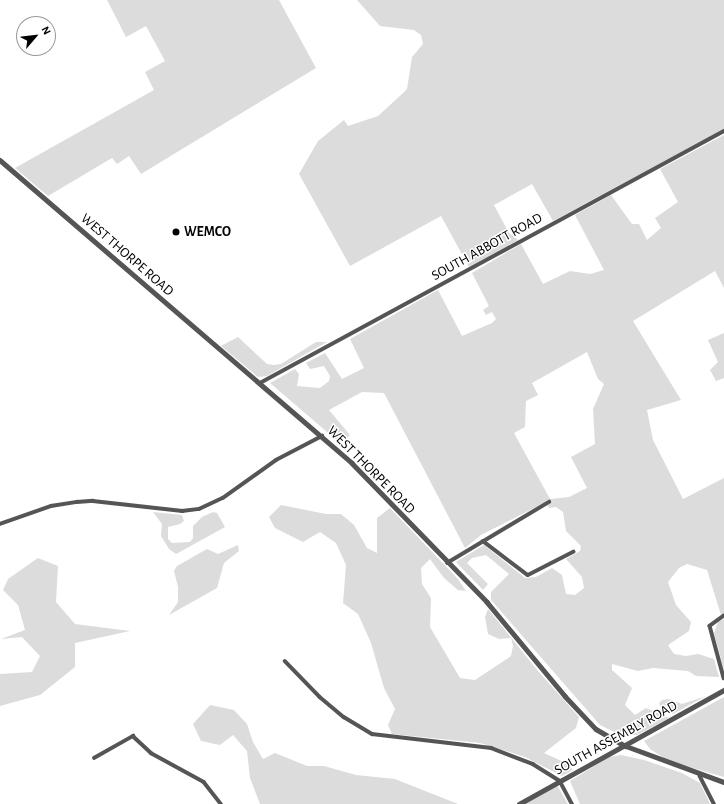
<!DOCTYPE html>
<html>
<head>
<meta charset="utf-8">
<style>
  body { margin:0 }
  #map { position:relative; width:724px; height:804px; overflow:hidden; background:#fff; font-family:"Alegreya Sans",sans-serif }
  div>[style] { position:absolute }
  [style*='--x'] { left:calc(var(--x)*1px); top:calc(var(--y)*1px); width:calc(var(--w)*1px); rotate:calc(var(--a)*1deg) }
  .green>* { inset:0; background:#dcdcdc }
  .minor>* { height:3.5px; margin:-1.75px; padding:0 1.75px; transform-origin:1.75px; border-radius:1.75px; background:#555 }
  .tertiary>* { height:4.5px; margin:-2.25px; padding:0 2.25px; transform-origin:2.25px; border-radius:2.25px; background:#555 }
  .dots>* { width:11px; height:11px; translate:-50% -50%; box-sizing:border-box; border:2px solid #fff; border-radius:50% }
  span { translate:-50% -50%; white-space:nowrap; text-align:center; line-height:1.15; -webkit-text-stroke:3px #fff; paint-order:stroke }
  .poi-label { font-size:14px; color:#000; font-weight:700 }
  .left { translate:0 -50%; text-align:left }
  .street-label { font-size:14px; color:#000 }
  .north { position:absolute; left:16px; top:16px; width:40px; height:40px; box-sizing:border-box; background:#fff; border:1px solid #999; border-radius:50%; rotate:62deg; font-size:11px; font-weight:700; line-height:16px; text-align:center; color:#000 }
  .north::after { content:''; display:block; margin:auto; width:14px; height:18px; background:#000; clip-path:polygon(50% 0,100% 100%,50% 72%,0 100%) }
</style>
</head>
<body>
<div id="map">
  <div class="green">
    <div style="clip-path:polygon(107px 0,279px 0,316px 68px,141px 174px,129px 156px,117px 164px,112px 158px,48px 196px,15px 168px,154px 90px,145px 72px,165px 61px,146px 26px,126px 37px)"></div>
    <div style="clip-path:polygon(357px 0,724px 0,724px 129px,553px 221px,532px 184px,494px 205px,509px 233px,518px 240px,469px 267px,441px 216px,350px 266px,299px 174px,318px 141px,344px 120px,348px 126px,378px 116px,402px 94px,407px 89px,412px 57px,423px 44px,421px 35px,414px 30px,380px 26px)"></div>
    <div style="clip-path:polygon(evenodd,724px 135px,724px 288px,715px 271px,633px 321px,681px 400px,647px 410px,653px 440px,683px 499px,724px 478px,724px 614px,721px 615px,707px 570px,687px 564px,679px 568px,668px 582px,676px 605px,691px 622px,689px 631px,668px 645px,674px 654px,686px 656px,698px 654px,714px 659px,719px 677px,696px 676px,688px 671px,653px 668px,638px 671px,612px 664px,612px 670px,632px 688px,625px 705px,635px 715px,646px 708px,669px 718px,637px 735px,620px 735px,600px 725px,491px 600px,491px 592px,509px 574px,486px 555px,472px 558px,467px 563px,488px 584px,483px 590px,456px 562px,484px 545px,525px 578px,536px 577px,552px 568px,562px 575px,566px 594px,575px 595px,584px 588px,582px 577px,566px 559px,580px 551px,581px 546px,566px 531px,563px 512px,556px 507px,549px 508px,547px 504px,553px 502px,550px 500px,481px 535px,465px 548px,384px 393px,362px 392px,329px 410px,350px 435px,341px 444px,270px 383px,295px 369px,299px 374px,297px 386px,320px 388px,329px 381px,330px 376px,324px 366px,310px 369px,306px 363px,325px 353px,342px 379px,364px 368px,350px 339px,438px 290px,462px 336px,492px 323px,496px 319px,492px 312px,486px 315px,483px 310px,489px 306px,472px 273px,521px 244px,543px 284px,570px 271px,590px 274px,604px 270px,575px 215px,611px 195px,632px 224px,639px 224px,647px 240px,661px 228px,655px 218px,678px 202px,660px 169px,724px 135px,587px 352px,598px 379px,604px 384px,593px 409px,595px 444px,571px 457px,587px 488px,569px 497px,550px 499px,514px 433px,525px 427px,526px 401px,538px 395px,532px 383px,587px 352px)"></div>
    <div style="clip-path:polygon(724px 333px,724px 378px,716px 381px,710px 370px,718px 362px,708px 340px)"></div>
    <div style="clip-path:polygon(238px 337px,267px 364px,274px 365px,281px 364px,316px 342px,327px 342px,267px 376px,258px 377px,221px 346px)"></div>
    <div style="clip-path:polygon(281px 505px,326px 514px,341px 514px,354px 525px,367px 548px,377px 553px,377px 518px,390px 508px,458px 579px,466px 591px,458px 590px,444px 578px,430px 559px,421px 568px,422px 584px,431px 598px,430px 627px,460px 678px,475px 680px,511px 656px,513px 646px,511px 638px,499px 639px,488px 634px,485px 617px,488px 609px,538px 671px,579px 717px,576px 728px,544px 753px,568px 764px,573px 770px,562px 776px,525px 757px,480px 743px,392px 734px,388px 725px,395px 709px,384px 688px,371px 643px,358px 614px,343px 603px,346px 565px,336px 543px,320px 532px,303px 542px,275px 528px,269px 517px)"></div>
    <div style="clip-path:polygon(153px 512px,182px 515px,184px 521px,180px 524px,168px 527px,168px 539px,172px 543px,190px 542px,193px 538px,193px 526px,202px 517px,213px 512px,217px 513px,225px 527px,176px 554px,169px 549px,161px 536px,162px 524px)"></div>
    <div style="clip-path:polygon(238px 545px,239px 551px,224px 563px,217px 588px,169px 615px,178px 602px,178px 587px,174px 571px,177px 566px,207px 549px,218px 554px)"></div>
    <div style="clip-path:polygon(38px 558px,58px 566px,56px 602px,75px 624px,130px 631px,75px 643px,75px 667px,40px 695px,0 706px,0 674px,32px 672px,40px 656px,22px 637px,1px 639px,25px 630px,18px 605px,3px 590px,8px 579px)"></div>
    <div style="clip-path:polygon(724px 619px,724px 670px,714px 633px,718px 622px)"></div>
    <div style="clip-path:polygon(706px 696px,673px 714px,661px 708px,659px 703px,662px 700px,669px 699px,682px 704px)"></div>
    <div style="clip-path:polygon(724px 697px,724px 777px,669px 761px,650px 749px,644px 741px)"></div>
    <div style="clip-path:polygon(210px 705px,234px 710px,247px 724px,253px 742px,263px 759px,275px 753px,307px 766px,324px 766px,356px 775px,395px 779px,458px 804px,260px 804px,250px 778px,247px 751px,233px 735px,220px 745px,201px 741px,193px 724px)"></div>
    <div style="clip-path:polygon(621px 755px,644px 760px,682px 773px,700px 783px,710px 804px,580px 804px,570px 781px,609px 757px)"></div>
    <div style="clip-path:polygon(557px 785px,568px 804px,523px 804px)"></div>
  </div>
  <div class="minor">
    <div style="--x:260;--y:383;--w:528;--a:-28.51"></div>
    <div style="--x:0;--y:524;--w:54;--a:-19.4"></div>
    <div style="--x:51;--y:506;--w:26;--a:-9"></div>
    <div style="--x:77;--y:502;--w:16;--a:-4"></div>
    <div style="--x:93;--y:501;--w:90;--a:6.4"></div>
    <div style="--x:182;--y:511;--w:17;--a:-7"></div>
    <div style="--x:199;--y:509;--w:26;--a:-25"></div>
    <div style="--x:223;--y:498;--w:65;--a:-35.6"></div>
    <div style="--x:276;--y:460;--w:52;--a:-27.6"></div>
    <div style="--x:483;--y:541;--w:56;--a:37.1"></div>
    <div style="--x:528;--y:575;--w:51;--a:-27.1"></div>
    <div style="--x:447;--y:563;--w:119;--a:-30.9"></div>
    <div style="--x:724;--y:616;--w:17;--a:144"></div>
    <div style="--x:710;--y:626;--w:54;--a:74.9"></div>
    <div style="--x:285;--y:661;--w:50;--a:45.8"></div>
    <div style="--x:320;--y:697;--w:31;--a:40"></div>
    <div style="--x:344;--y:717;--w:33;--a:31"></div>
    <div style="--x:372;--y:734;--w:120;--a:6.7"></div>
    <div style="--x:491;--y:748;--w:45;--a:20.9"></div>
    <div style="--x:533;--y:764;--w:32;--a:32"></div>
    <div style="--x:560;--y:781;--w:26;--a:62"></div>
    <div style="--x:94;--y:758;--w:45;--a:-29.4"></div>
    <div style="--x:133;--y:736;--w:25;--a:43"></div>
    <div style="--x:151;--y:753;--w:60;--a:28.7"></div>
    <div style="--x:204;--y:782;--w:28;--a:52"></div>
    <div style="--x:700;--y:776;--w:31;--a:63"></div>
  </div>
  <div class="tertiary">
    <div style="--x:0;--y:160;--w:464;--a:40.7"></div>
    <div style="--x:352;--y:463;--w:194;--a:45.8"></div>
    <div style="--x:487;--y:602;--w:122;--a:50.3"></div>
    <div style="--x:565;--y:696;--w:45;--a:46.8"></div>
    <div style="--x:596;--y:729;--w:34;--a:30"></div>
    <div style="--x:626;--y:746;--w:104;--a:20.2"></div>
    <div style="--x:519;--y:804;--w:235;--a:-29.1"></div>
  </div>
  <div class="dots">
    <div style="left:176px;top:232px;background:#000"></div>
  </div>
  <div class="poi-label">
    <span class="left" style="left:184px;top:232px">WEMCO</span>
  </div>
  <div class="street-label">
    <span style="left:487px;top:247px;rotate:-29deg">SOUTH ABBOTT ROAD</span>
    <span style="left:127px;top:255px;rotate:41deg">WEST THORPE ROAD</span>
    <span style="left:371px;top:470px;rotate:45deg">WEST THORPE ROAD</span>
    <span style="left:616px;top:738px;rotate:-29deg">SOUTH ASSEMBLY ROAD</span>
  </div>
  <div class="north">N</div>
</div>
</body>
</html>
